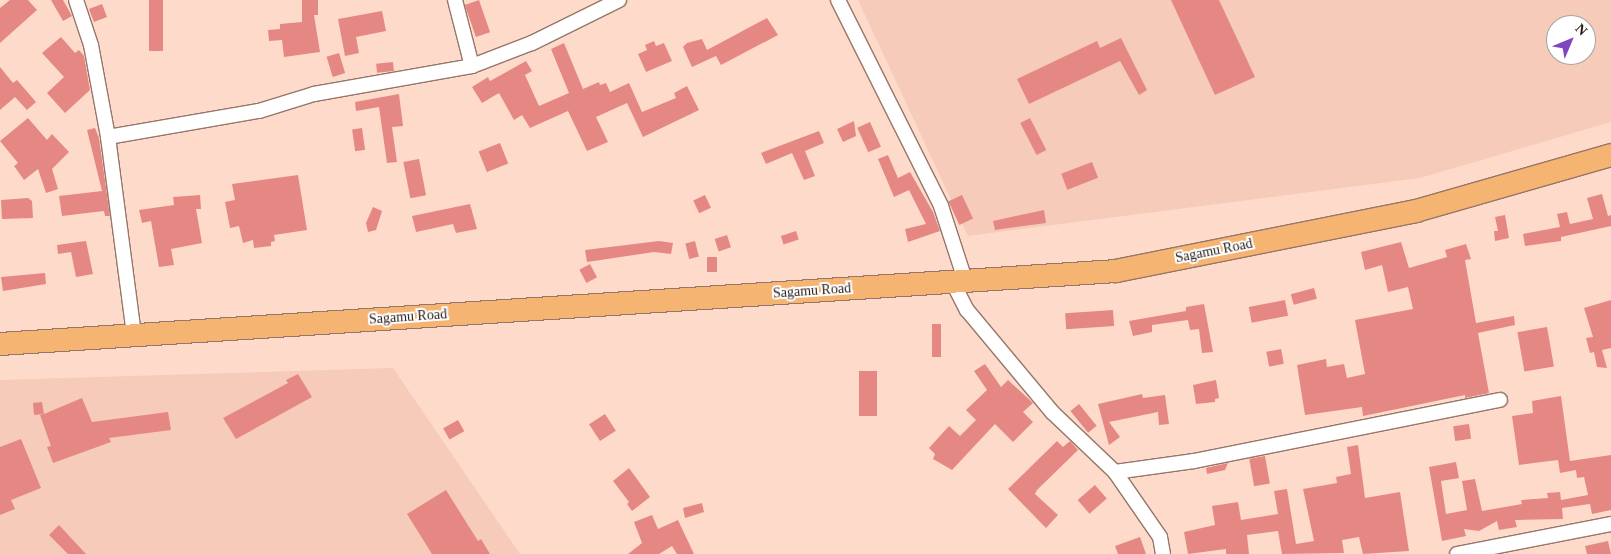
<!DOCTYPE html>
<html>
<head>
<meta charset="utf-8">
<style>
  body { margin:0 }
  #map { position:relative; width:1611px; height:554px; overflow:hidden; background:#fedacb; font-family:Georgia,serif }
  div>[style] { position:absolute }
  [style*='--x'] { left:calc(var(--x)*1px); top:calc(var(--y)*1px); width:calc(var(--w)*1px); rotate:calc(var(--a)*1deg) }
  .built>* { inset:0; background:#f6cbb9 }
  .building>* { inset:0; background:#e58884; transform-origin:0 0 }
  .roads { filter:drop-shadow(1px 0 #957668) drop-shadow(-1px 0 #957668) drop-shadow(0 1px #957668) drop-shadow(0 -1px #957668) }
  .minor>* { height:14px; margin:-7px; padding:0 7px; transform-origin:7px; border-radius:7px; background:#fff }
  .trunk>* { height:22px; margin:-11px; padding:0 11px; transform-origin:11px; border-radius:11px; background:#f6b472 }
  span { translate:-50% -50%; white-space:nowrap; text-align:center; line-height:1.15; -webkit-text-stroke:4px #fff; paint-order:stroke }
  .street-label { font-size:14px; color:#261914 }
  .north { position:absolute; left:1546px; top:15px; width:50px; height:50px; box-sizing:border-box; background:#fff; border:1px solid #a8a3a1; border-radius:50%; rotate:45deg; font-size:14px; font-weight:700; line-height:20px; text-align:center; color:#261914 }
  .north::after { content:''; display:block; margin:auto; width:18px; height:22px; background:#7d48bf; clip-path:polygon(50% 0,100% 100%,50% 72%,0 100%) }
</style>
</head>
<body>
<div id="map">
  <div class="built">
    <div style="clip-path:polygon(evenodd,858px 0,1611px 0,1611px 122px,1420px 178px,968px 236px,858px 0,1556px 25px,1586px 25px,1586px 55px,1556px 55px,1556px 25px)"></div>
    <div style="clip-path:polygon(393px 368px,520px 554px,0 554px,0 380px)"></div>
  </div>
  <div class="building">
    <div style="clip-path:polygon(10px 0,28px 0,37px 10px,0 43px,0 8px)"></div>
    <div style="clip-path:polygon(51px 0,63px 0,72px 16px,63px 21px)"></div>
    <div style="left:149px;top:0;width:14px;height:51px"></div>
    <div style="clip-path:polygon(302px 0,318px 0,318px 15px,314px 15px,320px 52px,284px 57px,282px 40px,269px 41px,268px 30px,280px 29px,280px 24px,302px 22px)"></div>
    <div style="left:479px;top:0;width:34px;height:15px;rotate:71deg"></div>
    <div style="clip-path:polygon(1171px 0,1219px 0,1255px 77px,1215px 95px)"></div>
    <div style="left:102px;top:4px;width:14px;height:14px;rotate:69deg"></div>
    <div style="clip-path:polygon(382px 11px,386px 31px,356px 37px,359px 53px,345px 56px,338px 19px)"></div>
    <div style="clip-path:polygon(767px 18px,778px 35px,721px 65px,716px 56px,692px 67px,683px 47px,687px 43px,702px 39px,707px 50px)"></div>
    <div style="clip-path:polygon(61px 37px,75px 53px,79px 50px,84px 56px,90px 90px,65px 113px,47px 93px,64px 77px,42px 53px)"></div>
    <div style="clip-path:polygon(1121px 38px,1147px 90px,1139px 95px,1120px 61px,1029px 104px,1017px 79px,1097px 41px,1100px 48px)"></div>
    <div style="clip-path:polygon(654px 41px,656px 46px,664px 43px,672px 61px,646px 72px,638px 54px,647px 50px,645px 45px)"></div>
    <div style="clip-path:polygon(564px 43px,583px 89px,599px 82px,600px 85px,606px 83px,610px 92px,629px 83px,642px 112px,676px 98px,674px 93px,687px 86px,699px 110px,643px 137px,627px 103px,596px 117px,608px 142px,587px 151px,568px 111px,530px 128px,522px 115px,514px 120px,499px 93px,482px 103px,472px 87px,488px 77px,490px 81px,526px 61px,532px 71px,525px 75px,539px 106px,569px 93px,551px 49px)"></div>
    <div style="left:339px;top:53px;width:21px;height:13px;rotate:73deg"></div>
    <div style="left:393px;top:62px;width:9px;height:17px;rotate:84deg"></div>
    <div style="clip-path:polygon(0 67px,13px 83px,17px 80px,36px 102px,27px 110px,15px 97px,0 110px)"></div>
    <div style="clip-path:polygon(399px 94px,403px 126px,392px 127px,397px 162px,387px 163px,379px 107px,356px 111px,355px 102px)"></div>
    <div style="clip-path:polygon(28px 118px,47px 140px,52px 134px,69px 152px,52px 169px,58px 189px,46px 193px,38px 169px,24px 180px,14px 166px,18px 163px,0 141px)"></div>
    <div style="left:1030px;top:118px;width:36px;height:11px;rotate:63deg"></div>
    <div style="clip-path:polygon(854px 121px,856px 136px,843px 142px,837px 129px)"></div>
    <div style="left:870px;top:122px;width:27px;height:14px;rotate:66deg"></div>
    <div style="clip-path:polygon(95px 128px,99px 138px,110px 216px,105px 216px,104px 211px,62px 216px,59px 196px,102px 191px,87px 130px)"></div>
    <div style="left:362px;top:128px;width:22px;height:10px;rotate:82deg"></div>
    <div style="clip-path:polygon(819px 131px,824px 143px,805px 151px,815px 176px,804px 180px,792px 153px,766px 164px,761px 153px)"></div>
    <div style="left:500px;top:143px;width:22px;height:23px;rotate:68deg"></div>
    <div style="clip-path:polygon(888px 155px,898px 178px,910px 172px,933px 212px,940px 231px,908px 242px,905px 229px,926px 224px,909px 190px,894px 197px,878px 159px)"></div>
    <div style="left:419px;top:159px;width:37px;height:16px;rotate:79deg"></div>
    <div style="left:1092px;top:162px;width:17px;height:33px;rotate:69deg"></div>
    <div style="clip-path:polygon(298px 175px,307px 230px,274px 235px,275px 241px,271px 242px,271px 246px,254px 248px,253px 240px,243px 243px,239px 226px,230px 228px,225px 202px,235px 200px,232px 184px)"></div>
    <div style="clip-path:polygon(1602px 194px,1608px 216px,1611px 215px,1611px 226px,1561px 237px,1561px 241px,1525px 246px,1523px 234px,1560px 227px,1557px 214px,1567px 212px,1570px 224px,1593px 219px,1587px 198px)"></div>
    <div style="clip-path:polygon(200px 195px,201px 209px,196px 209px,202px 243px,171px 249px,174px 265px,159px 267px,151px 221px,142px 223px,139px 210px,174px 205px,173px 197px)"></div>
    <div style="left:705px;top:195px;width:14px;height:13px;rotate:65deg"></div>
    <div style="left:962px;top:195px;width:26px;height:15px;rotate:65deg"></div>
    <div style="clip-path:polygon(28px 198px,32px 201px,33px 218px,2px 219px,1px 200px)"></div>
    <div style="clip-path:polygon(470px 204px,477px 229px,456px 233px,453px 224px,416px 232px,412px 216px)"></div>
    <div style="clip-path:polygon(373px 207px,382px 211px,376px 230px,368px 232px,366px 223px)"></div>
    <div style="clip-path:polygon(1044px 210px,1046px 223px,995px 230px,993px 221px)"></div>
    <div style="clip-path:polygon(1505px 215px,1509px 238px,1495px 241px,1494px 231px,1498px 231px,1495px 217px)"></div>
    <div style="left:796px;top:231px;width:9px;height:16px;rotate:72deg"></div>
    <div style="left:727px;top:235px;width:13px;height:13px;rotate:72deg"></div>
    <div style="clip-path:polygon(86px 241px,93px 274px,76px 277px,71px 252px,58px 254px,57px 245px)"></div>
    <div style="clip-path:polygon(659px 241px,673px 243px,671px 254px,654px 252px,587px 262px,585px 250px)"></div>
    <div style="left:695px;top:241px;width:16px;height:10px;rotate:76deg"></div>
    <div style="clip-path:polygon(1401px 242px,1409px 268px,1447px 257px,1445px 250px,1466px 244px,1471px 259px,1465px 260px,1476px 323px,1514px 316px,1515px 325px,1478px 333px,1489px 393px,1465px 398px,1465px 395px,1363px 416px,1362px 407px,1305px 415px,1297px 365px,1326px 359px,1327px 367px,1344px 364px,1347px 378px,1365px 374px,1355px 320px,1413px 309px,1408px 287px,1388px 292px,1382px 265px,1365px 270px,1361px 252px)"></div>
    <div style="left:707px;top:257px;width:10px;height:15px"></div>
    <div style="left:590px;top:264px;width:15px;height:12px;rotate:62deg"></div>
    <div style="clip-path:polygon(45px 273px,46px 284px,3px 291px,1px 277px)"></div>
    <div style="left:1314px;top:288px;width:11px;height:24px;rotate:75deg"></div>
    <div style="left:1285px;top:300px;width:16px;height:37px;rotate:79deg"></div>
    <div style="clip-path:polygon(1611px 300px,1611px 348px,1602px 350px,1607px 368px,1597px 367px,1594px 352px,1590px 353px,1586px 338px,1593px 337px,1584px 308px)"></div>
    <div style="clip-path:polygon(1204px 304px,1213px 352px,1202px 353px,1199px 329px,1190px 330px,1188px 320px,1152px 325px,1152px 332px,1133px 336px,1129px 321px,1186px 311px,1186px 307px)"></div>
    <div style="left:1113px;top:310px;width:16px;height:48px;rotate:86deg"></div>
    <div style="left:932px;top:324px;width:9px;height:33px"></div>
    <div style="left:1547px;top:327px;width:40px;height:30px;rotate:80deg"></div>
    <div style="left:1281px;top:349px;width:15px;height:15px;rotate:79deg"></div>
    <div style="clip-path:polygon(985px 364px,1001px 387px,1008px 380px,1033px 403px,1023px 412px,1033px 422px,1013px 442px,995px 424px,952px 470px,933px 459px,935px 454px,929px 448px,949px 426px,960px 436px,976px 420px,966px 410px,987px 390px,974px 371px)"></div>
    <div style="left:859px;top:371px;width:18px;height:45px"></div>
    <div style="clip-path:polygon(298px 374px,312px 397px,236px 439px,223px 418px,288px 383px,286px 380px)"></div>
    <div style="clip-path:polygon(1216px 380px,1219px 398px,1215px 399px,1215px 402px,1196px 404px,1193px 385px)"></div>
    <div style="clip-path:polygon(1142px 394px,1143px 398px,1165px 395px,1169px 424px,1159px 425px,1158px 412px,1109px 422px,1120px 437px,1109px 445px,1098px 404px)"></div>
    <div style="clip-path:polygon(1561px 396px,1570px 461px,1611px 455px,1611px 510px,1592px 514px,1590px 504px,1562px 508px,1563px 519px,1515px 520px,1517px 527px,1499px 530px,1497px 521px,1479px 531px,1464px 529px,1466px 536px,1442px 541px,1429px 467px,1456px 462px,1459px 478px,1441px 481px,1446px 514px,1467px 510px,1462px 481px,1475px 479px,1482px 511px,1522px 504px,1521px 500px,1548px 498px,1547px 493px,1560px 492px,1561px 500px,1588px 495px,1584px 477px,1577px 478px,1576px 470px,1560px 473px,1558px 460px,1519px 465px,1512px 416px,1533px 413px,1532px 401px)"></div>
    <div style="clip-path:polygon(82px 398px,92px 422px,168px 412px,171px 430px,109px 438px,111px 442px,53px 463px,47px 447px,51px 446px,40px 415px,44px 414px,34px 415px,33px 403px,42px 402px,44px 414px)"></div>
    <div style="left:1079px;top:404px;width:28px;height:11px;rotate:51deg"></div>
    <div style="left:605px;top:414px;width:20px;height:19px;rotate:57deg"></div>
    <div style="left:458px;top:420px;width:13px;height:17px;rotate:61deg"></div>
    <div style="left:1469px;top:424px;width:15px;height:16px;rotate:82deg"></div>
    <div style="clip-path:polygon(21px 439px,41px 488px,11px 500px,15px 509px,0 515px,0 447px)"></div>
    <div style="clip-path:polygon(1057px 441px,1063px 447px,1070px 441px,1078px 450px,1037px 490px,1035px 494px,1058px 515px,1046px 528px,1008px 489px)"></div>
    <div style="clip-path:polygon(1358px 445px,1365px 498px,1400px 492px,1409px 551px,1363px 554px,1359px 537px,1342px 540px,1344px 553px,1282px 554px,1278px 531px,1247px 535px,1249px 554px,1226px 554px,1226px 549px,1188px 554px,1184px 532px,1215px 525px,1212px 506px,1238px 502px,1241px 520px,1278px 514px,1274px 491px,1287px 489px,1296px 544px,1314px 541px,1303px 489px,1337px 483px,1336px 477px,1351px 474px,1347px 447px)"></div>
    <div style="left:1265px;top:456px;width:28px;height:16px;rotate:80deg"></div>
    <div style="clip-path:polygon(1228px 463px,1225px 470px,1207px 474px,1206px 468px)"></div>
    <div style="clip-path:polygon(629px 468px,650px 497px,632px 511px,627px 504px,629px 502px,613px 481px)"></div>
    <div style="left:1095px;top:485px;width:18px;height:23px;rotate:49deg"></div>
    <div style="clip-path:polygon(446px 490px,478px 541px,481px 539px,490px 554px,432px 554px,407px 514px)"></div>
    <div style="clip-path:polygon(702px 503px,704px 512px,685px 518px,683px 508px)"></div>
    <div style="clip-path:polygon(652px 515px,658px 529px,678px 520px,694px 554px,677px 554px,672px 546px,659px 554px,628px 554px,642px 543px,634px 522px)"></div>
    <div style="clip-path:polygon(59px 525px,86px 554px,68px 554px,49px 535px)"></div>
    <div style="clip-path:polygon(1140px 537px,1146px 554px,1118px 554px,1115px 546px)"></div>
    <div style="clip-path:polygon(1608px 541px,1611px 554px,1587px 554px,1585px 546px)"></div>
  </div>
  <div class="roads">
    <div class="minor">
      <div style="--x:76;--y:0;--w:47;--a:71.6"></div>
      <div style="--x:91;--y:45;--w:94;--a:79.5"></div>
      <div style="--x:108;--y:137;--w:200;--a:82.5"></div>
      <div style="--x:455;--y:0;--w:68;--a:75.6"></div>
      <div style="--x:838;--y:0;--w:230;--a:63.4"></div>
      <div style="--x:941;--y:206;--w:78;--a:72"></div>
      <div style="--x:108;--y:137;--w:153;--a:-9.8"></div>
      <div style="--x:259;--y:111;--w:58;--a:-17.2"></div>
      <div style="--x:314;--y:94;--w:160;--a:-10"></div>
      <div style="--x:472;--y:66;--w:64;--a:-21"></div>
      <div style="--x:532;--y:43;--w:97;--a:-26.3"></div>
      <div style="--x:952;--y:281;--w:33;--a:63"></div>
      <div style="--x:967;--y:310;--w:133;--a:50.2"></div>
      <div style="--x:1052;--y:412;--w:87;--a:43.6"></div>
      <div style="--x:1115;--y:472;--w:79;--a:55.3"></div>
      <div style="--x:1160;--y:537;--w:17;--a:80"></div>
      <div style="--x:1115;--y:472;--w:80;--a:-7.9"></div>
      <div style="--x:1194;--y:461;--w:312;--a:-11.3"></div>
      <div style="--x:1457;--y:554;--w:157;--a:-11"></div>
    </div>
    <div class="trunk">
      <div style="--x:0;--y:344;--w:1118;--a:-3.74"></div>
      <div style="--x:1116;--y:271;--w:306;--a:-11.3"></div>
      <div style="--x:1416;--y:211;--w:203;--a:-16"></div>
    </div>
  </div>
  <div class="street-label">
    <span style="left:1214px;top:251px;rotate:-11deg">Sagamu Road</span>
    <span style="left:812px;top:291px;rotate:-4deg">Sagamu Road</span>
    <span style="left:408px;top:317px;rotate:-4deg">Sagamu Road</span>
  </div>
  <div class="north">N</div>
</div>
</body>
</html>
